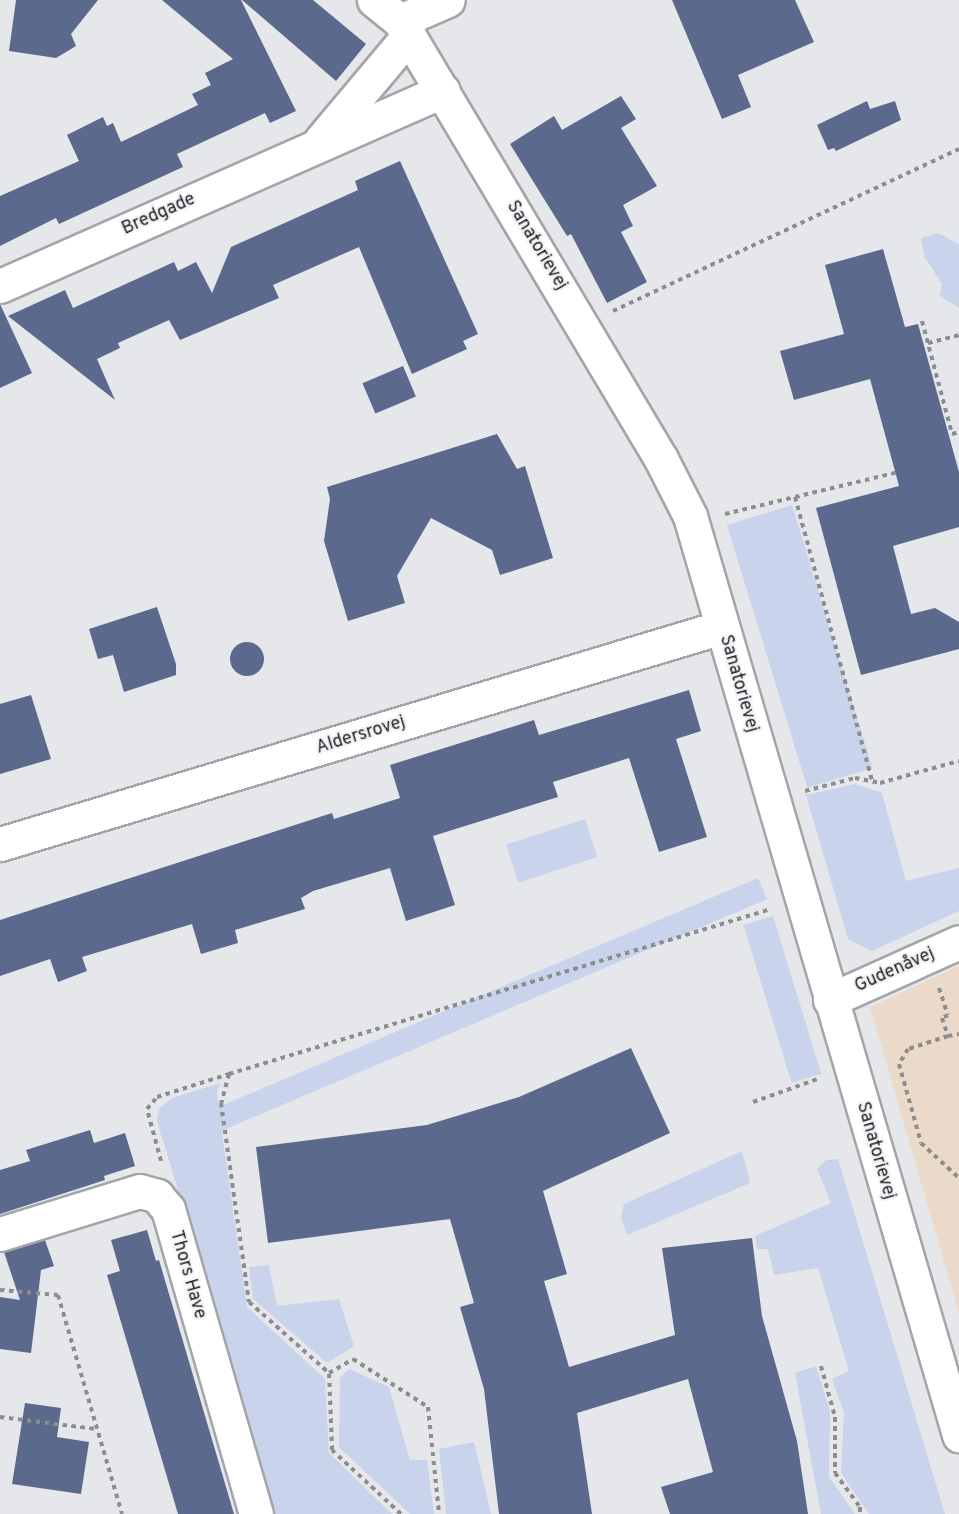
<!DOCTYPE html>
<html>
<head>
<meta charset="utf-8">
<style>
  body { margin:0 }
  #map { position:relative; width:959px; height:1514px; overflow:hidden; background:#e5e7ea; font-family:Overpass,sans-serif }
  div>[style] { position:absolute }
  [style*='--x'] { left:calc(var(--x)*1px); top:calc(var(--y)*1px); width:calc(var(--w)*1px); rotate:calc(var(--a)*1deg) }
  .education>* { inset:0; background:#ebdac9 }
  .green>* { inset:0; background:#c9d3ec; transform-origin:0 0 }
  .building>* { inset:0; background:#5b698d; transform-origin:0 0 }
  .round { border-radius:50% }
  .path>* { height:4px; margin-top:-2px; transform-origin:0; background:repeating-linear-gradient(90deg,#8c8d8f 0 4.5px,transparent 0 9px) }
  .roads { filter:drop-shadow(2px 0 #a4a5a8) drop-shadow(-2px 0 #a4a5a8) drop-shadow(0 2px #a4a5a8) drop-shadow(0 -2px #a4a5a8) }
  .minor>* { height:33px; margin:-16.5px; padding:0 16.5px; transform-origin:16.5px; border-radius:16.5px; background:#fff }
  span { translate:-50% -50%; white-space:nowrap; text-align:center; line-height:1.15; -webkit-text-stroke:4.5px #f3f4f7; paint-order:stroke }
  .street-label { font-size:18px; color:#1e1f20 }
</style>
</head>
<body>
<div id="map">
  <div class="education">
    <div style="clip-path:polygon(959px 966px,959px 1313px,870px 1007px)"></div>
  </div>
  <div class="green">
    <div style="clip-path:polygon(938px 233px,959px 244px,959px 308px,940px 296px,942px 284px,924px 256px,921px 238px)"></div>
    <div style="left:792px;top:505px;width:275px;height:68px;rotate:73deg"></div>
    <div style="clip-path:polygon(855px 784px,882px 793px,906px 881px,959px 868px,959px 911px,872px 951px,848px 939px,806px 795px)"></div>
    <div style="left:585px;top:819px;width:40px;height:83px;rotate:72deg"></div>
    <div style="left:758px;top:878px;width:23px;height:650px;rotate:67deg"></div>
    <div style="left:773px;top:916px;width:165px;height:31px;rotate:73deg"></div>
    <div style="clip-path:polygon(220px 1083px,217px 1093px,224px 1147px,247px 1307px,325px 1379px,329px 1453px,392px 1514px,275px 1514px,157px 1120px,159px 1109px,172px 1098px)"></div>
    <div style="clip-path:polygon(742px 1151px,750px 1183px,627px 1235px,621px 1217px,624px 1204px)"></div>
    <div style="clip-path:polygon(838px 1159px,945px 1514px,869px 1514px,841px 1473px,844px 1413px,832px 1379px,849px 1371px,818px 1268px,774px 1275px,768px 1249px,757px 1249px,755px 1236px,831px 1203px,817px 1169px,826px 1160px)"></div>
    <div style="clip-path:polygon(269px 1265px,277px 1306px,339px 1299px,354px 1346px,327px 1363px,253px 1299px,249px 1267px)"></div>
    <div style="clip-path:polygon(816px 1366px,830px 1411px,829px 1477px,855px 1514px,821px 1514px,795px 1373px)"></div>
    <div style="clip-path:polygon(349px 1369px,389px 1387px,410px 1460px,427px 1460px,434px 1514px,410px 1514px,339px 1447px,340px 1378px)"></div>
    <div style="clip-path:polygon(474px 1442px,491px 1514px,446px 1514px,439px 1449px)"></div>
  </div>
  <div class="building">
    <div style="clip-path:polygon(16px 0,98px 0,71px 34px,76px 46px,56px 58px,9px 51px)"></div>
    <div style="clip-path:polygon(162px 0,241px 0,296px 111px,270px 123px,265px 113px,177px 154px,183px 167px,59px 224px,56px 218px,0 246px,0 196px,79px 161px,67px 135px,103px 117px,107px 126px,113px 123px,121px 142px,198px 105px,192px 94px,211px 85px,205px 73px,233px 59px)"></div>
    <div style="clip-path:polygon(242px 0,313px 0,366px 44px,336px 81px)"></div>
    <div style="clip-path:polygon(672px 0,795px 0,814px 42px,738px 75px,751px 107px,722px 119px)"></div>
    <div style="clip-path:polygon(621px 96px,636px 119px,621px 128px,657px 186px,623px 205px,633px 226px,621px 232px,647px 282px,607px 303px,571px 234px,567px 236px,510px 144px,554px 116px,562px 130px)"></div>
    <div style="clip-path:polygon(867px 101px,870px 109px,895px 101px,901px 120px,836px 151px,834px 148px,828px 150px,817px 125px)"></div>
    <div style="clip-path:polygon(400px 161px,478px 334px,463px 341px,467px 349px,412px 374px,359px 247px,273px 285px,279px 298px,180px 340px,169px 320px,118px 343px,120px 348px,97px 359px,115px 400px,8px 316px,65px 290px,73px 308px,174px 262px,178px 271px,196px 262px,212px 293px,231px 247px,358px 190px,355px 181px)"></div>
    <div style="clip-path:polygon(883px 249px,905px 327px,918px 324px,959px 472px,959px 527px,893px 546px,911px 614px,935px 608px,959px 622px,959px 649px,861px 675px,816px 508px,899px 486px,870px 379px,794px 400px,780px 351px,844px 334px,825px 265px)"></div>
    <div style="clip-path:polygon(0 304px,32px 373px,0 388px)"></div>
    <div style="left:403px;top:366px;width:33px;height:44px;rotate:67deg"></div>
    <div style="clip-path:polygon(497px 434px,517px 469px,525px 466px,553px 558px,500px 575px,492px 550px,431px 518px,397px 576px,405px 603px,348px 621px,324px 541px,330px 499px,327px 487px)"></div>
    <div style="clip-path:polygon(157px 607px,176px 664px,176px 675px,124px 692px,113px 655px,98px 659px,89px 629px)"></div>
    <div class="round" style="left:230px;top:642px;width:34px;height:34px"></div>
    <div style="clip-path:polygon(689px 690px,701px 731px,676px 739px,707px 837px,659px 852px,629px 758px,553px 782px,558px 797px,433px 836px,455px 905px,406px 921px,390px 868px,313px 891px,301px 898px,305px 909px,235px 930px,238px 943px,201px 954px,192px 924px,82px 957px,87px 971px,58px 982px,50px 959px,0 976px,0 920px,332px 813px,334px 819px,400px 798px,390px 765px,534px 720px,539px 735px)"></div>
    <div style="clip-path:polygon(31px 695px,51px 759px,0 774px,0 704px)"></div>
    <div style="clip-path:polygon(631px 1048px,670px 1133px,543px 1191px,567px 1274px,544px 1281px,569px 1367px,675px 1335px,662px 1248px,752px 1238px,762px 1316px,797px 1441px,808px 1514px,670px 1514px,661px 1487px,713px 1472px,688px 1379px,577px 1413px,592px 1514px,499px 1514px,484px 1389px,460px 1307px,474px 1303px,450px 1219px,268px 1243px,256px 1147px,427px 1125px,519px 1097px)"></div>
    <div style="clip-path:polygon(90px 1130px,94px 1143px,125px 1133px,135px 1166px,104px 1176px,105px 1180px,0 1214px,0 1170px,30px 1161px,26px 1150px)"></div>
    <div style="clip-path:polygon(147px 1230px,156px 1261px,159px 1260px,234px 1514px,178px 1514px,107px 1275px,120px 1271px,111px 1240px)"></div>
    <div style="clip-path:polygon(45px 1240px,54px 1266px,41px 1270px,31px 1353px,0 1349px,0 1297px,20px 1300px,4px 1252px)"></div>
    <div style="clip-path:polygon(25px 1403px,61px 1408px,57px 1437px,89px 1442px,81px 1494px,12px 1484px)"></div>
  </div>
  <div class="path">
    <div style="--x:613;--y:311;--w:382;--a:-25.1"></div>
    <div style="--x:922;--y:321;--w:117;--a:75.1"></div>
    <div style="--x:952;--y:434;--w:7;--a:-16"></div>
    <div style="--x:928;--y:343;--w:32;--a:-14"></div>
    <div style="--x:795;--y:497;--w:106;--a:-13.6"></div>
    <div style="--x:725;--y:514;--w:72;--a:-13.7"></div>
    <div style="--x:795;--y:497;--w:294;--a:74.8"></div>
    <div style="--x:805;--y:791;--w:52;--a:-14.6"></div>
    <div style="--x:855;--y:778;--w:25;--a:11"></div>
    <div style="--x:880;--y:783;--w:82;--a:-15.6"></div>
    <div style="--x:939;--y:988;--w:28;--a:72"></div>
    <div style="--x:948;--y:1015;--w:7;--a:153"></div>
    <div style="--x:942;--y:1018;--w:19;--a:72"></div>
    <div style="--x:948;--y:1036;--w:11;--a:-10"></div>
    <div style="--x:948;--y:1036;--w:42;--a:162"></div>
    <div style="--x:908;--y:1049;--w:17;--a:121"></div>
    <div style="--x:899;--y:1064;--w:82;--a:74.4"></div>
    <div style="--x:921;--y:1143;--w:52;--a:42.6"></div>
    <div style="--x:229;--y:1074;--w:567;--a:-16.93"></div>
    <div style="--x:753;--y:1102;--w:71;--a:-19.7"></div>
    <div style="--x:161;--y:1161;--w:54;--a:-105.1"></div>
    <div style="--x:147;--y:1109;--w:16;--a:-50"></div>
    <div style="--x:157;--y:1097;--w:76;--a:-17.7"></div>
    <div style="--x:229;--y:1074;--w:30;--a:105"></div>
    <div style="--x:221;--y:1103;--w:201;--a:82"></div>
    <div style="--x:249;--y:1302;--w:107;--a:41.6"></div>
    <div style="--x:0;--y:1290;--w:58;--a:4.9"></div>
    <div style="--x:58;--y:1295;--w:228;--a:73.7"></div>
    <div style="--x:821;--y:1366;--w:53;--a:74.6"></div>
    <div style="--x:835;--y:1417;--w:56;--a:90"></div>
    <div style="--x:835;--y:1473;--w:42;--a:53.7"></div>
    <div style="--x:860;--y:1507;--w:7;--a:90"></div>
    <div style="--x:0;--y:1417;--w:98;--a:7.1"></div>
    <div style="--x:401;--y:1514;--w:94;--a:-137.2"></div>
    <div style="--x:332;--y:1450;--w:77;--a:-92.2"></div>
    <div style="--x:329;--y:1373;--w:28;--a:-30"></div>
    <div style="--x:353;--y:1359;--w:89;--a:32.6"></div>
    <div style="--x:428;--y:1407;--w:108;--a:84.1"></div>
  </div>
  <div class="roads">
    <div class="minor">
      <div style="--x:374;--y:0;--w:33;--a:39"></div>
      <div style="--x:400;--y:21;--w:510;--a:59.21"></div>
      <div style="--x:661;--y:459;--w:64;--a:63"></div>
      <div style="--x:690;--y:516;--w:958;--a:73.68"></div>
      <div style="--x:400;--y:21;--w:52;--a:-23.6"></div>
      <div style="--x:321;--y:140;--w:137;--a:-50"></div>
      <div style="--x:0;--y:286;--w:484;--a:-23.8"></div>
      <div style="--x:0;--y:844;--w:754;--a:-16.73"></div>
      <div style="--x:830;--y:1000;--w:141;--a:-24.2"></div>
      <div style="--x:0;--y:1234;--w:146;--a:-17.1"></div>
      <div style="--x:140;--y:1191;--w:18;--a:16"></div>
      <div style="--x:157;--y:1196;--w:17;--a:50"></div>
      <div style="--x:168;--y:1209;--w:317;--a:73.9"></div>
    </div>
  </div>
  <div class="street-label">
    <span style="left:159px;top:215px;rotate:-24deg">Bredgade</span>
    <span style="left:536px;top:246px;rotate:59deg">Sanatorievej</span>
    <span style="left:738px;top:684px;rotate:74deg">Sanatorievej</span>
    <span style="left:361px;top:736px;rotate:-17deg">Aldersrovej</span>
    <span style="left:895px;top:971px;rotate:-24deg">Gudenåvej</span>
    <span style="left:875px;top:1151px;rotate:74deg">Sanatorievej</span>
    <span style="left:187px;top:1275px;rotate:74deg">Thors Have</span>
  </div>
</div>
</body>
</html>
